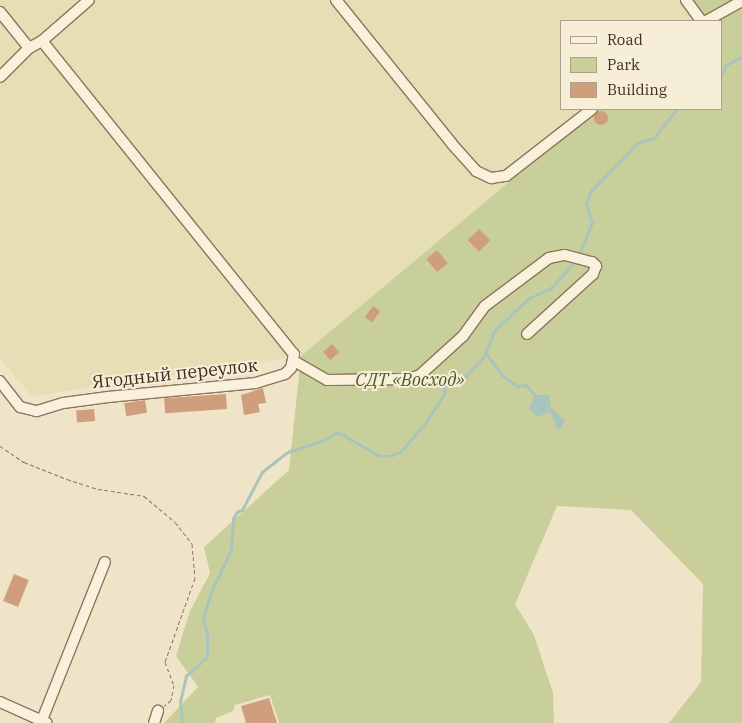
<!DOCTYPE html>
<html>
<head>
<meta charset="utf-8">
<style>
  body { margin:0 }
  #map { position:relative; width:742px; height:723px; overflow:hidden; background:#f0e4c8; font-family:"IBM Plex Serif",serif }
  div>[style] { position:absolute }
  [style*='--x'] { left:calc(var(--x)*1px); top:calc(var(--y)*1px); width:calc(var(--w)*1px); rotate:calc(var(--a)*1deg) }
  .farmland>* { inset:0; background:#e6deb5 }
  .green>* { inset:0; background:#c9cf9b }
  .water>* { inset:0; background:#a9c4bc }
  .stream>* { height:2.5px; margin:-1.25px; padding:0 1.25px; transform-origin:1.25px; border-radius:1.25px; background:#a9c4bc }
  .building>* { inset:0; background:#cf9f7d; transform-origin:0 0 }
  .round { border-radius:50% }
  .path>* { height:1px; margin-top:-0.5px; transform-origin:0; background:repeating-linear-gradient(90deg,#8d765c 0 4px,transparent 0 6.5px) }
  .roads { filter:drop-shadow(1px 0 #8d765c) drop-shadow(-1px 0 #8d765c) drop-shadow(0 1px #8d765c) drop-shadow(0 -1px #8d765c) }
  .minor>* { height:10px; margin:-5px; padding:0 5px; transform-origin:5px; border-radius:5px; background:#faf1dc }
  span { translate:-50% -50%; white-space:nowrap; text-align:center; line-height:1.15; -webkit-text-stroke:4px #f7eed8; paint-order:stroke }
  .street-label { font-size:18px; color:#3d2e20 }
  .park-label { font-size:18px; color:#4d5a26; font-style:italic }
  .legend { position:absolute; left:560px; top:20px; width:162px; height:90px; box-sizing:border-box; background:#f7eed8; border:1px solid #ada18e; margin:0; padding:6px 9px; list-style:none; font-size:15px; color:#3d2e20 }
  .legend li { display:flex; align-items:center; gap:10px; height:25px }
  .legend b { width:25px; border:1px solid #ada18e }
</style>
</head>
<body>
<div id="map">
  <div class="farmland">
    <div style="clip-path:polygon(0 0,689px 0,701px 21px,561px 21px,561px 109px,596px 109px,301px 356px,32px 396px,0 359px)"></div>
  </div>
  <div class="green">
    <div style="clip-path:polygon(689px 0,742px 0,742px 723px,669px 723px,701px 682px,703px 584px,631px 510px,557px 506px,515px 604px,534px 635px,553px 693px,554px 723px,279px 723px,270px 695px,235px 705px,233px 711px,216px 718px,215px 723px,164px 723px,198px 687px,176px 656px,190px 611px,210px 573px,204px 547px,289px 470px,301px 356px,596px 109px,721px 109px,721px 21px,701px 21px)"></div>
  </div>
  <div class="water">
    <div style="clip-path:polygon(535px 395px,549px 395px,551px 407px,565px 421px,560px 429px,557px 429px,550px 412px,537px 417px,529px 408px)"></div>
  </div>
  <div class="stream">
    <div style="--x:721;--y:75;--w:11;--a:-63"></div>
    <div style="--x:726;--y:65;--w:18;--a:-29"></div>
    <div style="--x:579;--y:255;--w:35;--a:-68"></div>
    <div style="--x:592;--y:223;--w:20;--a:-108"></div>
    <div style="--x:586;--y:204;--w:14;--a:-69"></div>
    <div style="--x:591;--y:191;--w:66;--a:-46.2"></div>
    <div style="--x:637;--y:143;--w:18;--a:-16"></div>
    <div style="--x:654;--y:138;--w:37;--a:-52"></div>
    <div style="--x:486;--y:353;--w:27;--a:54"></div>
    <div style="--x:502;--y:375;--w:19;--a:35"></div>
    <div style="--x:518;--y:386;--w:8;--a:-7"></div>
    <div style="--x:526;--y:385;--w:13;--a:48"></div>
    <div style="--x:182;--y:723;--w:21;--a:-95"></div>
    <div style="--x:180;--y:702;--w:27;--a:-77"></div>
    <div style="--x:186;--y:676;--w:28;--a:-42"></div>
    <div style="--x:207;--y:657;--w:23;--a:-90"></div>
    <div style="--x:207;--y:634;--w:16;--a:-105"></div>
    <div style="--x:203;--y:619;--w:26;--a:-74"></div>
    <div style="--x:210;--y:594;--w:49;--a:-64.5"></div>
    <div style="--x:231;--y:550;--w:31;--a:-86"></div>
    <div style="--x:233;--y:519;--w:8;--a:-60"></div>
    <div style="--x:237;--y:512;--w:5;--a:-22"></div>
    <div style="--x:242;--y:510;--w:43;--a:-62.2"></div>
    <div style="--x:262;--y:472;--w:33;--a:-38"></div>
    <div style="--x:288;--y:452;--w:36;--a:-18"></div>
    <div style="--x:322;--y:441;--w:18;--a:-29"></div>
    <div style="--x:338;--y:432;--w:48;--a:29.7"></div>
    <div style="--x:380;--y:456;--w:11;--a:0"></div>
    <div style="--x:391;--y:456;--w:11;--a:-27"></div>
    <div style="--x:401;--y:451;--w:35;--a:-49"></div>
    <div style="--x:424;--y:425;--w:37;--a:-57"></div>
    <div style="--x:444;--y:394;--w:9;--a:-84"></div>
    <div style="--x:445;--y:385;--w:24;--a:-24"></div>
    <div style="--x:467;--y:375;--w:23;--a:-47"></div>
    <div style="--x:483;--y:358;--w:30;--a:-67"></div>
    <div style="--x:495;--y:330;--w:45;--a:-43.2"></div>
    <div style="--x:528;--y:299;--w:25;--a:-26"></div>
    <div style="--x:551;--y:288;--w:38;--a:-48"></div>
  </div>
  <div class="building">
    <div class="round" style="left:594px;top:111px;width:14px;height:14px"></div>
    <div style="left:479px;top:229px;width:16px;height:16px;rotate:45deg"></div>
    <div style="left:437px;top:250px;width:17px;height:14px;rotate:50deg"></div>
    <div style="left:373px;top:306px;width:9px;height:14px;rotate:36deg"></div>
    <div style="left:332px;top:344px;width:11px;height:12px;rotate:49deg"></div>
    <div style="clip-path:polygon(263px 388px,266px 403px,258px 404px,260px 412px,244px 415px,241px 395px)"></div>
    <div style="left:226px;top:394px;width:15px;height:62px;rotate:86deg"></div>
    <div style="left:145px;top:400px;width:13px;height:21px;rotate:81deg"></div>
    <div style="left:94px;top:409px;width:12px;height:18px;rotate:85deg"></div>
    <div style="left:14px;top:574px;width:16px;height:29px;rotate:22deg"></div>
    <div style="clip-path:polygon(269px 698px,277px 723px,246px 723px,241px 706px)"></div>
  </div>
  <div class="path">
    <div style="--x:0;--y:446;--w:29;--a:34"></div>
    <div style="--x:24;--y:462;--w:46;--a:21.6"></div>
    <div style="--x:67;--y:479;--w:33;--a:18"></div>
    <div style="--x:98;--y:489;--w:47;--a:8.7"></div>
    <div style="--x:144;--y:496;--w:40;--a:40"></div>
    <div style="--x:175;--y:522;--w:28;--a:52"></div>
    <div style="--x:192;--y:544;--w:34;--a:85"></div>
    <div style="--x:195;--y:578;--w:89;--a:109.7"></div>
    <div style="--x:165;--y:662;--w:25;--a:69"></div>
    <div style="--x:174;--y:685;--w:15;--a:101"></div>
    <div style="--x:171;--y:700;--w:9;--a:139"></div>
  </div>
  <div class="roads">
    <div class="minor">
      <div style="--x:336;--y:0;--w:185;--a:51.1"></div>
      <div style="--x:452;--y:144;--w:36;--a:48"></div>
      <div style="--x:476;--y:171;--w:17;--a:25"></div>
      <div style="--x:491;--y:178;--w:15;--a:-8"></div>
      <div style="--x:506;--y:176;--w:109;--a:-37.9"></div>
      <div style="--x:686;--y:0;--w:26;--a:54"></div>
      <div style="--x:0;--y:12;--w:46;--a:51.1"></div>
      <div style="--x:706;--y:21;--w:41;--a:-29.1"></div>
      <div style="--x:42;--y:41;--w:62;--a:-41.1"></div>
      <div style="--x:0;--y:77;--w:41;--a:-45"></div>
      <div style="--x:29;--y:48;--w:15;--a:-28"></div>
      <div style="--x:42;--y:41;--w:402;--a:51.2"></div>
      <div style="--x:294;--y:354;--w:14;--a:102"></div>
      <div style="--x:291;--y:368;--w:8;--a:135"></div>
      <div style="--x:285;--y:374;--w:30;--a:163"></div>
      <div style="--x:256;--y:383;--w:149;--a:174.6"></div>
      <div style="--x:108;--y:397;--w:45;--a:172.4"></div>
      <div style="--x:63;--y:403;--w:28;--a:163"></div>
      <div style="--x:36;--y:411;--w:16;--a:-166"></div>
      <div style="--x:20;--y:407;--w:33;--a:-128"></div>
      <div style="--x:294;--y:361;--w:38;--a:30"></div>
      <div style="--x:327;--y:380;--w:81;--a:-0.7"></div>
      <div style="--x:408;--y:379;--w:13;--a:-18"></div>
      <div style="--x:420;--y:375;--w:58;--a:-42.2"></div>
      <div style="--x:463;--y:336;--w:37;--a:-54"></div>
      <div style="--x:485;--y:306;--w:80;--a:-36.9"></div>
      <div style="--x:549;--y:258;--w:16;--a:-11"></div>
      <div style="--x:565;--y:255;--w:28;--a:15"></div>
      <div style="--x:592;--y:262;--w:6;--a:45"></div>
      <div style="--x:596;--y:266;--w:9;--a:111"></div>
      <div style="--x:593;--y:274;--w:89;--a:137.7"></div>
      <div style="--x:0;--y:702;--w:51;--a:24.1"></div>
      <div style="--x:42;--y:720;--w:170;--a:-68.3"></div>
      <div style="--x:154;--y:723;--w:13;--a:-72"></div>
    </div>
  </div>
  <div class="street-label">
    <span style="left:175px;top:374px;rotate:-6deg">Ягодный переулок</span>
  </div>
  <div class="park-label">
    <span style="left:410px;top:380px">СДТ «Восход»</span>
  </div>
  <ul class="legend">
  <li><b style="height:6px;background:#faf1dc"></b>Road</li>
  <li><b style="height:14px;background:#c9cf9b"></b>Park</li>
  <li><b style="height:14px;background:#cf9f7d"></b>Building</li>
  </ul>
</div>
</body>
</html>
